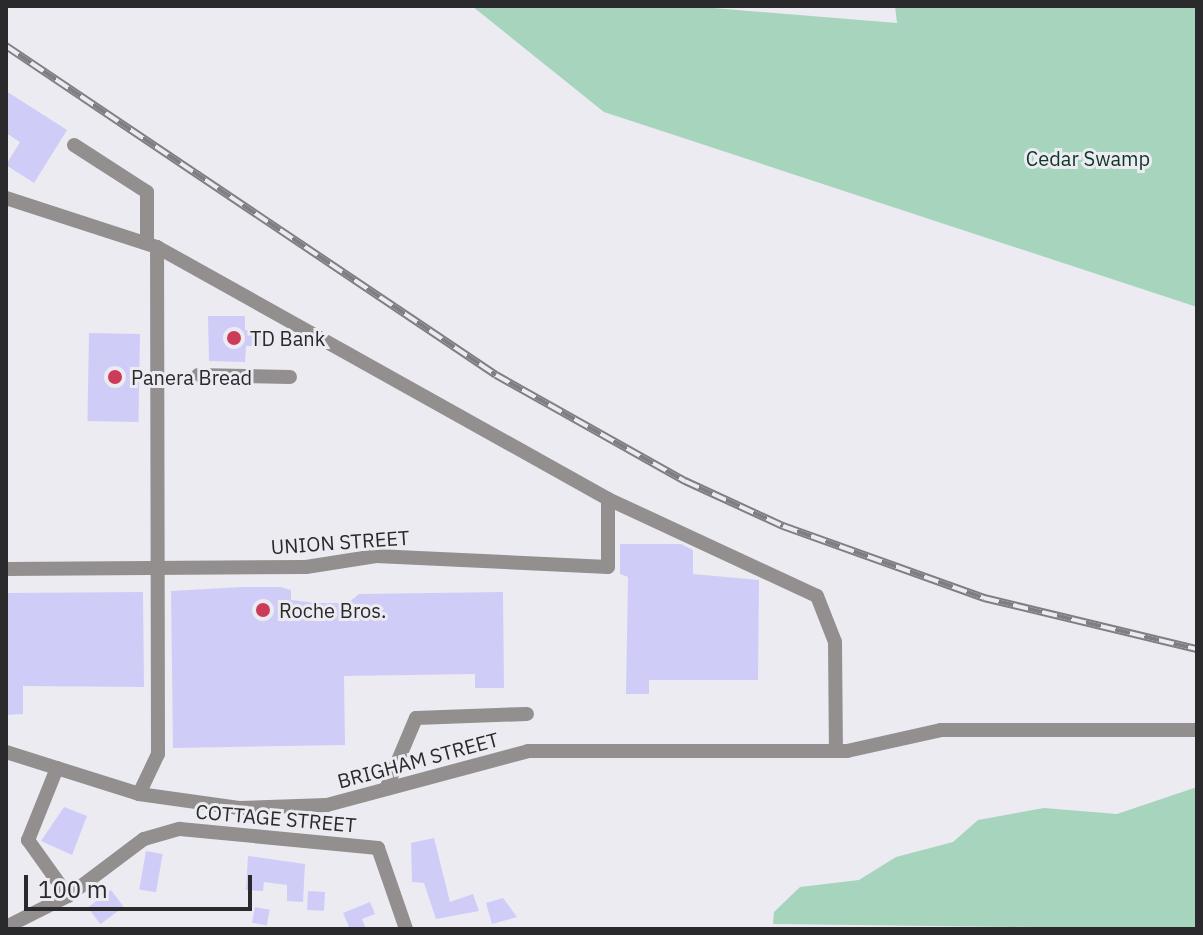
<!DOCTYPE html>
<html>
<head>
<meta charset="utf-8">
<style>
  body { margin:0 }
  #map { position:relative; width:1203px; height:935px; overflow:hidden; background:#ebebf1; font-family:"IBM Plex Sans",sans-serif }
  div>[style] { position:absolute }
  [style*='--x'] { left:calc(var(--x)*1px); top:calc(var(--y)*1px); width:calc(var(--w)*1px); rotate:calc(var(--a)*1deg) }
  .green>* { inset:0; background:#a6d4bd }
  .building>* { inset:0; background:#cfcdf8; transform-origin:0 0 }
  .minor>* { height:14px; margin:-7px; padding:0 7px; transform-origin:7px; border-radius:7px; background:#928f8e }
  .rail>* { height:8px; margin-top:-4px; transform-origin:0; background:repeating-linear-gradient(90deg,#ebebf1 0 15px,#7f7f83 0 30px); box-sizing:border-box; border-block:2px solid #7f7f83 }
  .dots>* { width:22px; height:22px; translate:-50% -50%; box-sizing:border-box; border:4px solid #ebebf1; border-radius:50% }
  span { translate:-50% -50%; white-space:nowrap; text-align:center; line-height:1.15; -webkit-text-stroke:6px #ebebf1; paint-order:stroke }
  .park-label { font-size:20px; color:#0e3626 }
  .poi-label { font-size:20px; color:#2a2a2c }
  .left { translate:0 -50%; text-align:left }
  .street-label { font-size:20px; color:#2a2a2c }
  .frame { position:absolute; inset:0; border:8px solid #2a2a2c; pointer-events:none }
  .scale { position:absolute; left:24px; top:875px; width:228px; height:36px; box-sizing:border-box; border:4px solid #2a2a2c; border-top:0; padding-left:10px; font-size:24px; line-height:28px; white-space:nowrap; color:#2a2a2c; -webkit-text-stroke:6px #ebebf1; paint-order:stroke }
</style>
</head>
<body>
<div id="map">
  <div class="green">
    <div style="clip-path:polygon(472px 6px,689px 6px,897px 23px,895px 6px,1197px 6px,1197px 307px,604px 112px)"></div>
    <div style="clip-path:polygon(1197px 787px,1197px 929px,773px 924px,774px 912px,800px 887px,859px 880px,896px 857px,953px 842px,978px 820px,1044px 808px,1117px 814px)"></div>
  </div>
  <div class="building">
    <div style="clip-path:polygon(6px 91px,67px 130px,34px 183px,6px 165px,20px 142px,6px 133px)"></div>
    <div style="clip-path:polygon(208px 316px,245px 316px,245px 330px,263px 330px,263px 346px,246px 346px,245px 362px,209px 361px)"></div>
    <div style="left:89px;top:333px;width:51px;height:88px;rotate:1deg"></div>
    <div style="clip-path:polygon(620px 544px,681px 544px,693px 550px,693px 574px,759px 580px,758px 680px,649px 680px,649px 694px,626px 694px,628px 577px,620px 574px)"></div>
    <div style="clip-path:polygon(242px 587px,280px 587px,291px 590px,291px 600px,317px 603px,348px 603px,359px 594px,503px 592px,504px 688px,475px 688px,475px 674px,344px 676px,345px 745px,173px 748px,171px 591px)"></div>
    <div style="clip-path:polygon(143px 592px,144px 687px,23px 686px,23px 714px,6px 715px,6px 593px)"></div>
    <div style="clip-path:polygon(64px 807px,87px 816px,72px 855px,41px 841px)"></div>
    <div style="clip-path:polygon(434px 838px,450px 902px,473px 894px,479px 911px,436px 919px,424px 883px,412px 882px,411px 843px)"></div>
    <div style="left:146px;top:851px;width:17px;height:39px;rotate:10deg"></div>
    <div style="clip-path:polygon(248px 856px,305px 864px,303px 902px,287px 901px,287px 885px,264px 882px,263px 891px,246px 890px)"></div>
    <div style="left:111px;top:890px;width:21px;height:29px;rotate:53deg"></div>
    <div style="left:308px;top:891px;width:17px;height:19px;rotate:3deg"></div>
    <div style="clip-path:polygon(503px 898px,517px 917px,492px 924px,486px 903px)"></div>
    <div style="clip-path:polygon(370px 902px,375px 914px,362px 919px,366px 929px,350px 929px,343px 913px)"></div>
    <div style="left:255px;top:907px;width:15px;height:16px;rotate:11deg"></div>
  </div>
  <div class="minor">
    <div style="--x:74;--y:145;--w:87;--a:32.8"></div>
    <div style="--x:147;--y:192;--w:51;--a:90"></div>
    <div style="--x:6;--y:198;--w:159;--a:18"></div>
    <div style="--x:157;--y:247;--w:517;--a:29.19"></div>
    <div style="--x:608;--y:499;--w:230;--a:24.9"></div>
    <div style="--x:817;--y:596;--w:49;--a:68.6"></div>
    <div style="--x:835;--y:642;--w:109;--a:89.5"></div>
    <div style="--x:198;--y:375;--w:92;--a:1.2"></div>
    <div style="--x:6;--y:569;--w:300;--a:-0.4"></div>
    <div style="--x:306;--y:567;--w:71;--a:-8.9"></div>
    <div style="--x:376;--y:556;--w:232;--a:2.7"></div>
    <div style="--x:608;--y:567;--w:68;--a:-90"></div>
    <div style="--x:6;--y:752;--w:139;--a:17.5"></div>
    <div style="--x:139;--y:794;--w:101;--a:8"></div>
    <div style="--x:239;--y:808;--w:88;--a:-2"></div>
    <div style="--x:327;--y:805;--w:208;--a:-15"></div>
    <div style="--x:528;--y:751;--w:319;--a:0"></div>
    <div style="--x:847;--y:751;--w:96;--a:-12.6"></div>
    <div style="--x:941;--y:730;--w:256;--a:0"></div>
    <div style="--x:57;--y:768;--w:78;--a:111.9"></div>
    <div style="--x:28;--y:840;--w:69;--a:54.5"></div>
    <div style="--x:386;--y:789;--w:77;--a:-67.1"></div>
    <div style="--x:416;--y:718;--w:111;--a:-2.1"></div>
    <div style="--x:139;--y:794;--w:44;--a:-64.6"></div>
    <div style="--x:158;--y:754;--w:507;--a:-90.11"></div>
    <div style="--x:6;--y:927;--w:69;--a:-26.6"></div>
    <div style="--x:68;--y:896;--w:95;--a:-36.9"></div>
    <div style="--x:144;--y:839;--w:37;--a:-16"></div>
    <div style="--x:180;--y:829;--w:199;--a:5.5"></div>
    <div style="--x:378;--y:848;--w:86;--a:70.9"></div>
  </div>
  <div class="rail">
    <div style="--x:6;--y:46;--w:590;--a:33.88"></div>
    <div style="--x:496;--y:375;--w:217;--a:29.3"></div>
    <div style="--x:685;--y:481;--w:108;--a:24.7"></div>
    <div style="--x:783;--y:526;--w:214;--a:19.7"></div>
    <div style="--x:984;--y:598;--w:219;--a:13.5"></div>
  </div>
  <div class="dots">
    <div style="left:234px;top:338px;background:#cc3c59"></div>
    <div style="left:115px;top:377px;background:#cc3c59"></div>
    <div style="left:263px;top:610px;background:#cc3c59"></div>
  </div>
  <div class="park-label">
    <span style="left:1088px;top:158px">Cedar Swamp</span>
  </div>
  <div class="poi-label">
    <span class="left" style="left:250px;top:338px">TD Bank</span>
    <span class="left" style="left:131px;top:377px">Panera Bread</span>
    <span class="left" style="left:279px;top:610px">Roche Bros.</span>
  </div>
  <div class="street-label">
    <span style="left:340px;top:542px;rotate:-4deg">UNION STREET</span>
    <span style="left:418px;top:760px;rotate:-15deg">BRIGHAM STREET</span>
    <span style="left:276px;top:818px;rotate:5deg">COTTAGE STREET</span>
  </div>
  <div class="frame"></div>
  <div class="scale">100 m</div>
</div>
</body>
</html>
